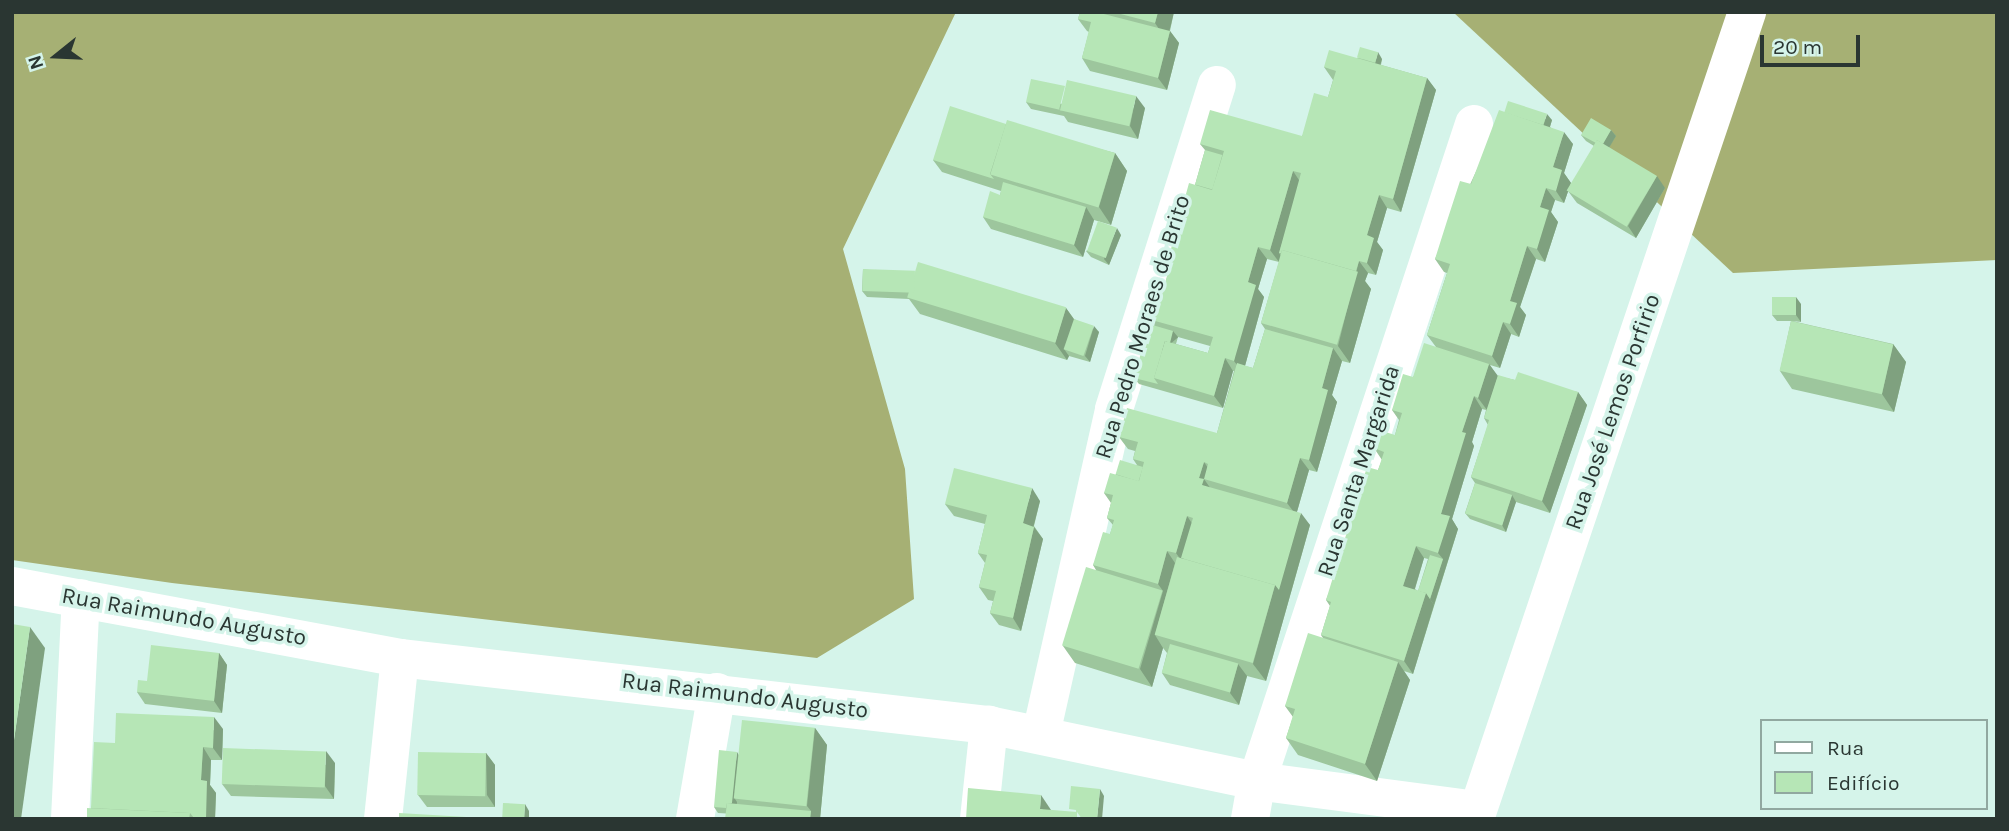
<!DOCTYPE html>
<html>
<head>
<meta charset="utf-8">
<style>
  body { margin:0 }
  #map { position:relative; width:2009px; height:831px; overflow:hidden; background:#d5f4ea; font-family:Karla,sans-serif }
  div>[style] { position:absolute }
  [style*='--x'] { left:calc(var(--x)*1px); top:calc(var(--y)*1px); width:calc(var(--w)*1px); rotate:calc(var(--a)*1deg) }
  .forest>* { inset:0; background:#a6b074 }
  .minor>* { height:38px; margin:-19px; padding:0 19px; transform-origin:19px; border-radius:19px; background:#fff }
  .wall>* { inset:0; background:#9dc69d }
  .shaded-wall>* { inset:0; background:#7fa17f; transform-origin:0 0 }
  .building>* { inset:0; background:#b6e6b6; transform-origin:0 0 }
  span { translate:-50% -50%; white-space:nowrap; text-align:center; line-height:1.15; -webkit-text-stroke:7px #d5f4ea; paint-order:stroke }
  .street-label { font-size:23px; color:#2a3632 }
  .frame { position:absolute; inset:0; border:14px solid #2a3632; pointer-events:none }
  .legend { position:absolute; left:1760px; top:719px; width:228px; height:91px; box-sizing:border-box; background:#d5f4ea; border:2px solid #91a8a0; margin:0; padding:9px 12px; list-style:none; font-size:21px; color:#2a3632 }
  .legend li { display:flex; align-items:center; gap:14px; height:35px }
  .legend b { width:35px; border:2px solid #91a8a0 }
  .north { position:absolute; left:21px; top:21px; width:70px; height:70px; -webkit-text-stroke:5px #d5f4ea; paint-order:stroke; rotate:252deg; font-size:19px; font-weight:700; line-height:28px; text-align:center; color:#2a3632 }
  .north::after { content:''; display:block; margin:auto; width:24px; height:32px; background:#2a3632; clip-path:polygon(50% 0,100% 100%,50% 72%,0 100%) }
  .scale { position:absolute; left:1760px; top:35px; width:100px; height:32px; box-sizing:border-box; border:4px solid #2a3632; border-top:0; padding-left:9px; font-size:21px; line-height:24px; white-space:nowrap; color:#2a3632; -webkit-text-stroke:5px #d5f4ea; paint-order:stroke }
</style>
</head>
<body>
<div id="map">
  <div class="forest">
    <div style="clip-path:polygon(12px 12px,956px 12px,843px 249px,905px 469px,914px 599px,817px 658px,172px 583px,12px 560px)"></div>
    <div style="clip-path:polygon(1453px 12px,1997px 12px,1997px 260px,1733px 273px)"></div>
  </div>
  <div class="minor">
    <div style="--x:12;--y:586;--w:395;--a:10.5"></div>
    <div style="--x:400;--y:658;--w:593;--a:6.49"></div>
    <div style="--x:989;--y:725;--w:274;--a:11.8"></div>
    <div style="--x:1257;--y:781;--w:222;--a:7.5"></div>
    <div style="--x:1041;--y:734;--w:333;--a:-77.3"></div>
    <div style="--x:1114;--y:409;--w:340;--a:-72.4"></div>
    <div style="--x:70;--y:819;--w:221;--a:-87.2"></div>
    <div style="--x:383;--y:819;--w:162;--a:-84"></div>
    <div style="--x:695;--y:819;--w:129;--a:-80.2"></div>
    <div style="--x:979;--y:819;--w:95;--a:-83.9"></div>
    <div style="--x:1250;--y:819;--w:39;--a:-80"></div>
    <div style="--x:1257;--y:781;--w:692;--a:-71.72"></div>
    <div style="--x:1475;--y:819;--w:852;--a:-71.37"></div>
  </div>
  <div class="wall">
    <div style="clip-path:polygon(1080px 12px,1174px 12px,1170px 31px,1179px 43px,1167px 90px,1090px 71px,1082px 58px,1089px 32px,1087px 31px,1078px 19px)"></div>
    <div style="clip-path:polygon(evenodd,1357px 58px,1382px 59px,1381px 65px,1427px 78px,1436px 90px,1401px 212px,1387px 208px,1377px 242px,1383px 250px,1376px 275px,1368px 273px,1365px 281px,1371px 289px,1350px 363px,1342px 361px,1332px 395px,1337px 402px,1317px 472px,1309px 470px,1297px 512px,1310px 525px,1266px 681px,1247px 676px,1239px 705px,1170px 685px,1162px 673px,1167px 653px,1163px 648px,1152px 687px,1075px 663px,1063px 646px,1096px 570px,1093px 565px,1110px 534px,1113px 525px,1107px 518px,1111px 503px,1104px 493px,1116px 474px,1137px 465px,1133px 459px,1135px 451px,1128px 449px,1119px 437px,1217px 433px,1234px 371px,1233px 371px,1223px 408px,1139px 384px,1134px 378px,1153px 325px,1148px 319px,1161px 298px,1171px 264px,1168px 260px,1195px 185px,1205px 150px,1200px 144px,1302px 136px,1328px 97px,1333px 80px,1324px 67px,1357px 58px,1267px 259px,1279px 262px,1261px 323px,1265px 329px,1253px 368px,1245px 366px,1264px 297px,1258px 289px,1267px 259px,1357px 58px,1178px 337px,1210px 346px,1208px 353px,1176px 344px,1178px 337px)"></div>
    <div style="clip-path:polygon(1026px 102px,1145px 108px,1138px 139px,1068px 122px,1064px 116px,1031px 109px)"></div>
    <div style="clip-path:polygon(evenodd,1504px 112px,1552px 120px,1550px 127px,1573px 144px,1564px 173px,1571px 183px,1564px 203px,1555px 200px,1551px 212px,1558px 222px,1545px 262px,1536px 259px,1520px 307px,1526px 315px,1519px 337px,1511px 334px,1500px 368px,1490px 365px,1497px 376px,1515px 380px,1578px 392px,1587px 405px,1550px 513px,1516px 502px,1506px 532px,1470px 519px,1465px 513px,1475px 483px,1471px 477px,1488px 425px,1484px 418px,1486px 410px,1482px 409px,1472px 442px,1474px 446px,1452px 519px,1458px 529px,1413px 674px,1404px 671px,1410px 680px,1377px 781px,1298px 755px,1286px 738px,1293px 717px,1285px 706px,1323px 638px,1321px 635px,1330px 606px,1326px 600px,1382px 460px,1374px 448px,1395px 435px,1399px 420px,1392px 410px,1413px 377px,1436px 347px,1427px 335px,1447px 273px,1444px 272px,1435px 259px,1504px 112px,1424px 558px,1428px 559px,1418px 591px,1415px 589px,1424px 558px)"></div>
    <div style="clip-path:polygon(1006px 124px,1115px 153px,1127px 171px,1111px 225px,1094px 220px,1083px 257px,991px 229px,983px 217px,1000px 195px,1001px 191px,942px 172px,933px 160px)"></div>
    <div style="clip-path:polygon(1611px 130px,1616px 136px,1609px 147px,1665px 188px,1636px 238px,1577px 203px,1568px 191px,1594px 146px,1586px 141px,1581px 135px)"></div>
    <div style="clip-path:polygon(1121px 235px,1109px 265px,1091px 257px,1086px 251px)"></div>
    <div style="clip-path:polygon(863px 269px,1066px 308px,1074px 319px,1099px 332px,1090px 362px,1069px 356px,1067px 360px,920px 314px,909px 299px,867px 297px,862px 291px)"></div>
    <div style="clip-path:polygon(1801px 304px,1801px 322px,1792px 321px,1893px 344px,1906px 362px,1894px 412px,1792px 389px,1780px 371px,1791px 321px,1777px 321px,1772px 315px)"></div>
    <div style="clip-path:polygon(1040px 501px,1034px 526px,1043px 539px,1021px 631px,999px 625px,990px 613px,993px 601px,988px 600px,979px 587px,985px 563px,978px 553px,985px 524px,954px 516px,945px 504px)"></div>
    <div style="clip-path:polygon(219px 653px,227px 665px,222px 713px,145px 704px,137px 692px,147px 681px)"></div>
    <div style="clip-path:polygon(815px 728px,827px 745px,820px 819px,718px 813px,714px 807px,739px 756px)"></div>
    <div style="clip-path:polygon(223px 729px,222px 760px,211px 760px,210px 785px,216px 793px,215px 819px,87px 819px,115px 743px)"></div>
    <div style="clip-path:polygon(486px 753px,495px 765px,495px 807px,427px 807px,418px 795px)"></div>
    <div style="clip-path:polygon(335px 763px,334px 799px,231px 796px,222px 784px)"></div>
  </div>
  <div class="shaded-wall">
    <div style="clip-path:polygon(1158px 12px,1174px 12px,1167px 41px,1155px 23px)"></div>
    <div style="clip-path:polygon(1170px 31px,1179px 43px,1167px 90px,1158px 78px)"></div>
    <div style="clip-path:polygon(1378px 52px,1382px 59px,1378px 73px,1374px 67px)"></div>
    <div style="clip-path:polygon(1427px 78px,1436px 90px,1401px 212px,1393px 199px)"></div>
    <div style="clip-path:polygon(1136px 96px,1145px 108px,1138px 139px,1130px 126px)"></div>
    <div style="clip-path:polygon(1547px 114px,1552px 120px,1547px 136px,1542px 130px)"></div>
    <div style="clip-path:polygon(1611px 130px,1616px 136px,1606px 153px,1601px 146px)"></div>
    <div style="clip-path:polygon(1564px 132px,1573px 144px,1564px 173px,1571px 183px,1564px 203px,1556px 191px,1553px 167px)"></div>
    <div style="clip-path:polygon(1115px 153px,1127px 171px,1111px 225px,1099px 207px)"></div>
    <div style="clip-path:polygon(1293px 171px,1301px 183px,1279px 253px,1281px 256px,1279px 262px,1270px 250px)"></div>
    <div style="clip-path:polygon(1657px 176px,1665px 188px,1636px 238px,1628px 226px)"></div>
    <div style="clip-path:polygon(1546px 188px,1555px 200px,1551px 212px,1558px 222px,1545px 262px,1537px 249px,1540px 207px)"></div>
    <div style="clip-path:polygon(1379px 195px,1387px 208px,1377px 242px,1383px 250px,1376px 275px,1367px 263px,1367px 235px)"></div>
    <div style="clip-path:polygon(1086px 207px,1094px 220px,1083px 257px,1074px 245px)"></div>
    <div style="clip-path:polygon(1117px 228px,1121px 235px,1109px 265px,1104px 259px)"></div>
    <div style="clip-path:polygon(1527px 246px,1536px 259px,1520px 307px,1526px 315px,1519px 337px,1510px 324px,1510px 301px)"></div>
    <div style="clip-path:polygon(1258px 247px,1267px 259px,1258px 289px,1264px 297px,1243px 373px,1234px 361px,1248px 282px)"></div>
    <div style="clip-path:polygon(1359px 261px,1368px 273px,1365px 281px,1371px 289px,1350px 363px,1338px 346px)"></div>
    <div style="clip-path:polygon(1796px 297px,1801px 304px,1801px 322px,1796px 315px)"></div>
    <div style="clip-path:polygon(1066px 308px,1078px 325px,1064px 349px,1069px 356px,1067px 360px,1055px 343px)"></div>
    <div style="clip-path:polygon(1503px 322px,1511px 334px,1500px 368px,1492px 356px)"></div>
    <div style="clip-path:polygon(1094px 326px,1099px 332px,1090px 362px,1085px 356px)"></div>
    <div style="left:1173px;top:331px;width:8px;height:51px;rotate:50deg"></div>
    <div style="clip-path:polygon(1893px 344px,1906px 362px,1894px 412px,1882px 394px)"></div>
    <div style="clip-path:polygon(1333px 348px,1342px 361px,1332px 395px,1337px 402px,1317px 472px,1309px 460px,1322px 388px)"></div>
    <div style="clip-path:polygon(1225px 358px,1233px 371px,1223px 408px,1214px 396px)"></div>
    <div style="clip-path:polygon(1489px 364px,1498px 376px,1487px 410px,1478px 398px)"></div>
    <div style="clip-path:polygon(1578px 392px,1587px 405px,1550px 513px,1542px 501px)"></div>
    <div style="clip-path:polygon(1474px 396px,1482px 409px,1472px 442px,1474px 446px,1452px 519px,1458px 529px,1434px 605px,1430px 599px,1443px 559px,1438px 553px,1441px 514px,1462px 432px)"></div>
    <div style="clip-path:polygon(1300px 458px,1309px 470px,1296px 515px,1287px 503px)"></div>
    <div style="clip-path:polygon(1204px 462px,1212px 474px,1204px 479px,1213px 492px,1202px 485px,1199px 478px)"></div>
    <div style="clip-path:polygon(1032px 488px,1040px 501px,1031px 536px,1023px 523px)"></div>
    <div style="clip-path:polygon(1512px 495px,1516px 502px,1506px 532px,1502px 525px)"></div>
    <div style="clip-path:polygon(1301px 513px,1310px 525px,1266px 681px,1253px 664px,1275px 585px)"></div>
    <div style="clip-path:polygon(1187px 516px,1196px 529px,1183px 563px,1176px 553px)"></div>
    <div style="clip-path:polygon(1034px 527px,1043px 539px,1021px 631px,1013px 618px)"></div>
    <div style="clip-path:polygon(1416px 546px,1424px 558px,1412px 598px,1403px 586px)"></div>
    <div style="clip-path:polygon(1167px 551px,1175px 563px,1155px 635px,1163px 648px,1152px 687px,1140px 669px,1163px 591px,1158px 584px)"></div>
    <div style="clip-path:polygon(1426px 593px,1434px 605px,1413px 674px,1404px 661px)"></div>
    <div style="clip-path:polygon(30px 627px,45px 648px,21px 819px,12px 819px,12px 754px)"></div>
    <div style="clip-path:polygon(219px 653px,227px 665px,222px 713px,214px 701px)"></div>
    <div style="clip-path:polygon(1398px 662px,1410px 680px,1377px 781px,1365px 764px)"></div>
    <div style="clip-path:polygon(1238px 664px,1247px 676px,1239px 705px,1230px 693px)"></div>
    <div style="clip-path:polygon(214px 717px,223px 729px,222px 760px,213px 748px)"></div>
    <div style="clip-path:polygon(815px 728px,827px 745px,820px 819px,810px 819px,811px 811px,807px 806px)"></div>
    <div style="clip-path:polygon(203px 747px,211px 760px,210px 785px,216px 793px,215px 819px,206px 819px,201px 780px)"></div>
    <div style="clip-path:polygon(326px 751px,335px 763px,334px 799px,325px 786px)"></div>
    <div style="clip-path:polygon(737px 752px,741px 759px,735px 799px,737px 802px,736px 815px,731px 809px)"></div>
    <div style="clip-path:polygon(486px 753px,495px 765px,495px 807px,487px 795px)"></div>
    <div style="clip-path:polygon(1100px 789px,1104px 796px,1102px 819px,1097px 819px)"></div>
    <div style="clip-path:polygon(1041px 795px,1053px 813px,1040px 809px)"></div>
    <div style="clip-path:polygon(525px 804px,529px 811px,529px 819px,524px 819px)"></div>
  </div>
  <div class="building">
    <div style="clip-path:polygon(1080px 12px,1096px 12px,1170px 31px,1158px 78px,1082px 58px,1091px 22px,1078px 19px)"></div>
    <div style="clip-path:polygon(1113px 12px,1158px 12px,1155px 23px)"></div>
    <div style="left:1360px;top:47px;width:19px;height:11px;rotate:16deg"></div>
    <div style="clip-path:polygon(1329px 50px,1427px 78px,1393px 199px,1379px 195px,1367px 235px,1374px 238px,1367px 263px,1359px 261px,1356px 271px,1282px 250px,1281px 253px,1279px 253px,1301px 173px,1293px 171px,1270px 250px,1258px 247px,1248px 282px,1256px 285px,1234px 361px,1225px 358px,1214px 396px,1154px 378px,1165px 341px,1208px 353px,1213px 337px,1148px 319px,1155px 296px,1161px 298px,1171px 261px,1168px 260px,1189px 183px,1212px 190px,1224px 151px,1200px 144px,1210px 110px,1302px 136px,1314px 93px,1328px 97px,1336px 71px,1324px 67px)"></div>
    <div style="clip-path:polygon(1031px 79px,1065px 86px,1059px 110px,1065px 111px,1026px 102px)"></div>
    <div style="left:1067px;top:80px;width:71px;height:31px;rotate:13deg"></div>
    <div style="left:1508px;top:101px;width:41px;height:12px;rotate:18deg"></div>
    <div style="clip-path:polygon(950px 106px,1006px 124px,990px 174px,994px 179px,933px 160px)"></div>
    <div style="clip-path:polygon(1499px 110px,1564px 132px,1553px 167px,1562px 170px,1556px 191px,1546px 188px,1540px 207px,1549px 210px,1537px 249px,1527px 246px,1510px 301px,1517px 303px,1510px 324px,1503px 322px,1492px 356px,1427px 335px,1450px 264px,1435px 259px,1447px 221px,1460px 181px,1471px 184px)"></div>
    <div style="clip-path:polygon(1591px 118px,1611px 130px,1603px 144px,1597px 140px,1596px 143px,1581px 135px)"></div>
    <div style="left:1007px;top:120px;width:113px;height:57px;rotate:17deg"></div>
    <div style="left:1597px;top:140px;width:70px;height:59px;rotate:31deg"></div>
    <div style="left:1205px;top:150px;width:18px;height:36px;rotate:16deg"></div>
    <div style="clip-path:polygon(1003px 182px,1086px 207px,1074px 245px,983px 217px,990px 191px,1000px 195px)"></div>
    <div style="left:1098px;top:221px;width:20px;height:32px;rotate:20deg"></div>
    <div style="left:1282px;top:250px;width:79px;height:76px;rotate:16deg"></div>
    <div style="left:918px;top:262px;width:155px;height:37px;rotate:17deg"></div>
    <div style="left:863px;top:269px;width:52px;height:22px;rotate:2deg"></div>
    <div style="left:1772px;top:297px;width:24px;height:18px"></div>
    <div style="left:1074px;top:319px;width:21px;height:32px;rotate:19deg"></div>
    <div style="left:1791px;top:321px;width:105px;height:51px;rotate:13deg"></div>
    <div style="clip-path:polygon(1149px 324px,1173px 331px,1170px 343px,1165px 341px,1154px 378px,1158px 384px,1134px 378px)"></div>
    <div style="clip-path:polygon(1265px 329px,1333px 348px,1322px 388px,1328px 390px,1309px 460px,1300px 458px,1287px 503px,1204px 479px,1208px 464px,1204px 462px,1199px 478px,1204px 479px,1202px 485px,1301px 513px,1279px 590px,1275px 585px,1181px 558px,1193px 518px,1187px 516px,1176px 553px,1167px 551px,1158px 584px,1093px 565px,1103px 532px,1110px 534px,1114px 520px,1107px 518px,1113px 495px,1104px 493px,1110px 473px,1139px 481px,1144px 462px,1133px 459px,1138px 442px,1119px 437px,1127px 408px,1217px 433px,1237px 363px,1253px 368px)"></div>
    <div style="clip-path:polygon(1424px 343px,1489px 364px,1478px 398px,1474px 396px,1462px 432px,1466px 433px,1441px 514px,1450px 516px,1438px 553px,1416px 546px,1403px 586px,1426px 593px,1404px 661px,1321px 635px,1331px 602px,1326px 600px,1367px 467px,1378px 470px,1384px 452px,1374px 448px,1379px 430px,1395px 435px,1402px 413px,1392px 410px,1403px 374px,1413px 377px)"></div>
    <div style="clip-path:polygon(1518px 372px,1578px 392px,1542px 501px,1471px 477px,1489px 420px,1484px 418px,1498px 375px,1515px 380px)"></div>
    <div style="left:1120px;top:460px;width:24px;height:15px;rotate:17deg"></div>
    <div style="clip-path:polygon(954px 468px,1032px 488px,1023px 523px,1034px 527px,1013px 618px,990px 613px,996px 591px,979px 587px,987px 555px,978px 553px,987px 515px,945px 504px)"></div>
    <div style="left:1475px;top:483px;width:39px;height:32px;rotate:18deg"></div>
    <div style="clip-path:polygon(1430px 555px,1443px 559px,1430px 599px,1426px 593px,1418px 591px)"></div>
    <div style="left:1177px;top:557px;width:102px;height:81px;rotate:16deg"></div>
    <div style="left:1086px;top:567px;width:80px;height:82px;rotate:17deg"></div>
    <div style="clip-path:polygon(12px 624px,30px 627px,12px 754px)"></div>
    <div style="clip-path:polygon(1308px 633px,1398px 662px,1365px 764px,1286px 738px,1295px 709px,1285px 706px)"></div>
    <div style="left:1170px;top:644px;width:71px;height:30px;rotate:16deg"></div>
    <div style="clip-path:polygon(151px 645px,219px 653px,214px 701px,137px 692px,138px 680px,147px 681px)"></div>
    <div style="clip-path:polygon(116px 713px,214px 717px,213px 748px,203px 747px,201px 780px,207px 781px,206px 819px,194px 818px,190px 813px,91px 808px,94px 742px,115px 743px)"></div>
    <div style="left:742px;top:720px;width:73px;height:79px;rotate:6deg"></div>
    <div style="left:223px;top:748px;width:103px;height:36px;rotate:2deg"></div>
    <div style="clip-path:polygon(719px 750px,737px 752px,732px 803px,727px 803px,726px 808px,714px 807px)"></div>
    <div style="left:418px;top:752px;width:68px;height:43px;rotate:1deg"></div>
    <div style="clip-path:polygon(1071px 786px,1100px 789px,1097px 819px,1082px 819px,1077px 812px,1076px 812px,1076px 810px,1069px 809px)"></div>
    <div style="clip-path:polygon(968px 788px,1041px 795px,1040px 809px,1077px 812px,1077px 819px,966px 819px)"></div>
    <div style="left:503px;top:803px;width:22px;height:16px;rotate:3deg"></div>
    <div style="clip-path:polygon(727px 803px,811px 811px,810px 819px,725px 819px)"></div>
    <div style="clip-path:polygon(87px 808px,190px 813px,189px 819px,87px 819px)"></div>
    <div style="clip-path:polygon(399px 813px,500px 819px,399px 819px)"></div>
  </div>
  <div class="street-label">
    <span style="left:1143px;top:327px;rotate:-73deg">Rua Pedro Moraes de Brito</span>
    <span style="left:1613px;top:412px;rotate:-71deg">Rua José Lemos Porfirio</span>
    <span style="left:1359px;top:471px;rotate:-72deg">Rua Santa Margarida</span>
    <span style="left:184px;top:617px;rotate:10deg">Rua Raimundo Augusto</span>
    <span style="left:745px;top:696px;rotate:7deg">Rua Raimundo Augusto</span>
  </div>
  <div class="frame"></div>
  <ul class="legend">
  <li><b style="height:9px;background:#fff"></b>Rua</li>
  <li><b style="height:19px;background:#b6e6b6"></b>Edifício</li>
  </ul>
  <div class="north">N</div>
  <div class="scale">20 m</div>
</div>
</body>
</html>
